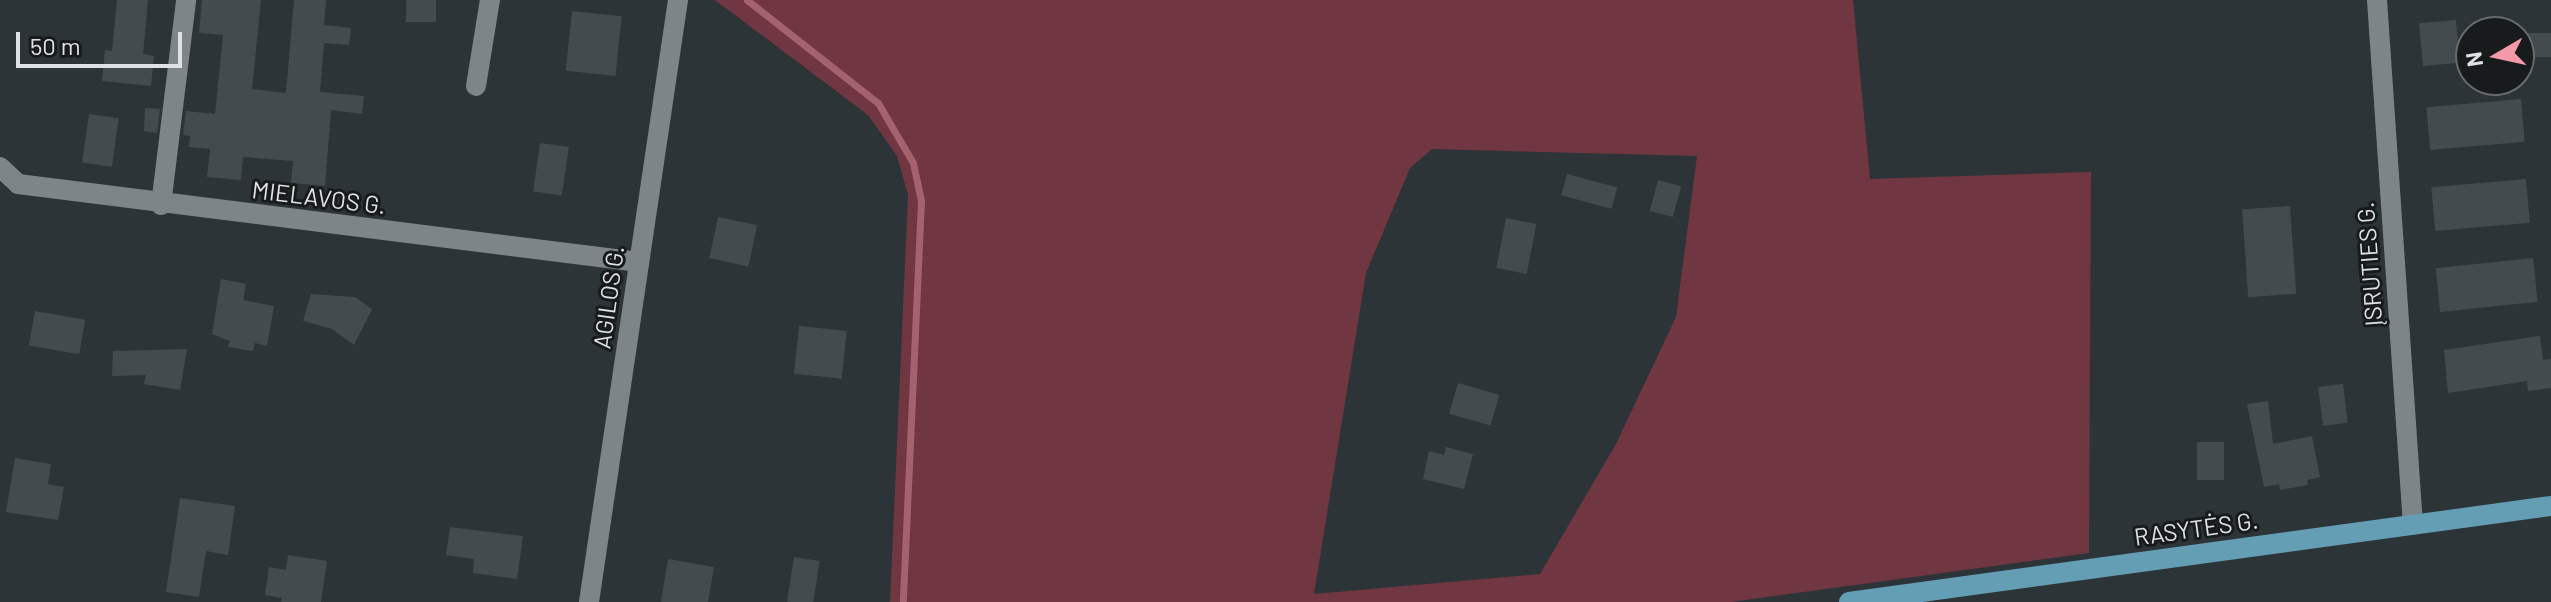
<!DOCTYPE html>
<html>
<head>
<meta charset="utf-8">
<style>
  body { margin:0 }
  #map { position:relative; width:2551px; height:602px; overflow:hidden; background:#2d3437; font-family:Barlow,sans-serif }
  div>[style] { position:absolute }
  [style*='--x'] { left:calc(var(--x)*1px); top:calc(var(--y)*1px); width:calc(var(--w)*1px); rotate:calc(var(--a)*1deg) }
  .green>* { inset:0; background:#703642 }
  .stream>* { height:7px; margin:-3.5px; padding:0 3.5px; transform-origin:3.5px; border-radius:3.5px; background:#a3626e }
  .building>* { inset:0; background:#444b4e; transform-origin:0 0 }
  .minor>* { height:20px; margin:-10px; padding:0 10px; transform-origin:10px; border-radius:10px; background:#7e8589 }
  .major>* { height:20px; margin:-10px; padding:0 10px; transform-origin:10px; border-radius:10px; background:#639eb5 }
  span { translate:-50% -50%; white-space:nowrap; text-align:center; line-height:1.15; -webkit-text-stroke:6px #181b1c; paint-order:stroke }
  .street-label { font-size:24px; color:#dee2e4 }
  .north { position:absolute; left:2455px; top:16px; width:80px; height:80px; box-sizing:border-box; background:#181b1c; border:2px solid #676b6c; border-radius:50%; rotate:261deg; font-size:22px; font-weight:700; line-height:32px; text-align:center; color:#dee2e4 }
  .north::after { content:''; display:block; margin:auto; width:28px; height:36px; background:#f39aaa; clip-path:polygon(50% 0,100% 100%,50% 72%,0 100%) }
  .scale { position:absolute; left:16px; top:32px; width:166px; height:36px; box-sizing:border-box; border:4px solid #dee2e4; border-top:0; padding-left:10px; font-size:24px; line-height:28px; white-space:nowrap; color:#dee2e4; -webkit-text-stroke:6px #181b1c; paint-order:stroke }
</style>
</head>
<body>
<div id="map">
  <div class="green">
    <div style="clip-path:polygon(evenodd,715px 0,1853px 0,1870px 179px,2091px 172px,2089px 553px,1730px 602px,890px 602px,908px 195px,897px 156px,868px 115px,715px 0,1432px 149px,1697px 156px,1676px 317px,1616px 444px,1540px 574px,1314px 594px,1366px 273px,1410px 168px,1432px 149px)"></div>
  </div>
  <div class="stream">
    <div style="--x:747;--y:0;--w:167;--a:38.2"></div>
    <div style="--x:878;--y:103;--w:69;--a:59.7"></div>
    <div style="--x:913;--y:163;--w:39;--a:78"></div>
    <div style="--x:921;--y:201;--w:401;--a:92.6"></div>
  </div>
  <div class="building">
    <div style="clip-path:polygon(117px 0,148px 0,143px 54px,154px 56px,151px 86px,102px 81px,105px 50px,112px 51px)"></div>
    <div style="clip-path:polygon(202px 0,261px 0,252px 89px,286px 93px,294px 0,326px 0,324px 25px,351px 28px,349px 45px,324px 43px,320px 92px,364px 96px,362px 114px,331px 110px,325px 186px,291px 183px,293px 161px,243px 157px,241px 180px,207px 177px,210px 149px,189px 147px,190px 136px,183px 135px,186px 111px,215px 114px,223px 35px,199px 33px)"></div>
    <div style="left:406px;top:0;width:30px;height:22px"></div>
    <div style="left:572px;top:11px;width:50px;height:60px;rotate:6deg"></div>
    <div style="left:2456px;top:20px;width:43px;height:37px;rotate:85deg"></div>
    <div style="left:2551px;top:33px;width:24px;height:32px;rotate:90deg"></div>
    <div style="left:2521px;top:99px;width:43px;height:95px;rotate:85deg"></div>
    <div style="clip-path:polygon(145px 108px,160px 109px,157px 133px,144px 131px)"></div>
    <div style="left:89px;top:114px;width:30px;height:49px;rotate:8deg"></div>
    <div style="left:540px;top:143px;width:29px;height:49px;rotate:8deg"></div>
    <div style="left:1567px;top:174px;width:52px;height:22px;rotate:15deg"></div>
    <div style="left:2526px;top:179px;width:44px;height:95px;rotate:85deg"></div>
    <div style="left:1658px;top:180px;width:24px;height:32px;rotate:15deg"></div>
    <div style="left:2290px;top:206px;width:88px;height:48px;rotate:86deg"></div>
    <div style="left:718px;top:217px;width:40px;height:42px;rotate:12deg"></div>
    <div style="left:1506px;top:218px;width:31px;height:51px;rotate:11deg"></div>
    <div style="left:2533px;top:258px;width:44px;height:98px;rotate:84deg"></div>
    <div style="clip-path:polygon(221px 279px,246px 284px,243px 300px,274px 306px,267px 346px,255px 343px,253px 351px,228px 347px,230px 341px,212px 334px)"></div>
    <div style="clip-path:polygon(311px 294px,355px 297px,372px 309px,354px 345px,332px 329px,303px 321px)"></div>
    <div style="left:35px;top:311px;width:51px;height:35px;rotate:10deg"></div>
    <div style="left:799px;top:326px;width:48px;height:48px;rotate:6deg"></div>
    <div style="clip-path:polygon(2540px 336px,2543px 360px,2551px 359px,2551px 388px,2528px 391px,2527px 381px,2448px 393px,2444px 350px)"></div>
    <div style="clip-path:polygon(187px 349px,180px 390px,144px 384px,146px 375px,112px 376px,113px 351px)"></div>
    <div style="left:1458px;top:383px;width:43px;height:32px;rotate:16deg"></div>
    <div style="left:2343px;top:384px;width:39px;height:25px;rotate:83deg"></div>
    <div style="clip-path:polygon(2268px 401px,2273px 444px,2312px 436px,2320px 477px,2307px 480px,2308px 485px,2280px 490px,2279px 484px,2264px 487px,2247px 404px)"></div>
    <div style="left:2197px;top:442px;width:27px;height:38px"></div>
    <div style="clip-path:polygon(1446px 447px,1473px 454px,1464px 489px,1423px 479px,1429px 451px,1444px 455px)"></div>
    <div style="clip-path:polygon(15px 458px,51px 464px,48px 484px,64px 487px,58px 520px,6px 512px)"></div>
    <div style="clip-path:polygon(180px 498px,235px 506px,228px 555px,206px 551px,199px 597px,166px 592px)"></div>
    <div style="clip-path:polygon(450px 527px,523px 536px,517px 579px,473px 573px,474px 559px,446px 555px)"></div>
    <div style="clip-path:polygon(288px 555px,327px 561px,321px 602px,281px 602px,282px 598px,265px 595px,269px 567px,286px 570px)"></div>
    <div style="left:794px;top:557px;width:26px;height:45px;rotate:9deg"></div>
    <div style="clip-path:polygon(668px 559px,714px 567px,708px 602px,661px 602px)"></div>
  </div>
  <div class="minor">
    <div style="--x:2377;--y:0;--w:526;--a:86.08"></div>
    <div style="--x:476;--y:86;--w:87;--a:-80.8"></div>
    <div style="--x:0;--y:167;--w:25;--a:43"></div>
    <div style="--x:18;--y:184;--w:626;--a:7.16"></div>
    <div style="--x:161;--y:205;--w:207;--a:-83"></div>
    <div style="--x:589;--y:602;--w:609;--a:-81.59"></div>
  </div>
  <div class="major">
    <div style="--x:1849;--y:602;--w:709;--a:-7.79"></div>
  </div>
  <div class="street-label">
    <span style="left:319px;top:197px;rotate:7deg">MIELAVOS G.</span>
    <span style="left:2369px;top:264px;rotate:-94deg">ĮSRUTIES G.</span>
    <span style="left:608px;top:297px;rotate:-82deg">AGILOS G.</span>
    <span style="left:2196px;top:528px;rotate:-8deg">RASYTĖS G.</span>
  </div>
  <div class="north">N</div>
  <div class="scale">50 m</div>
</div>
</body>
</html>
